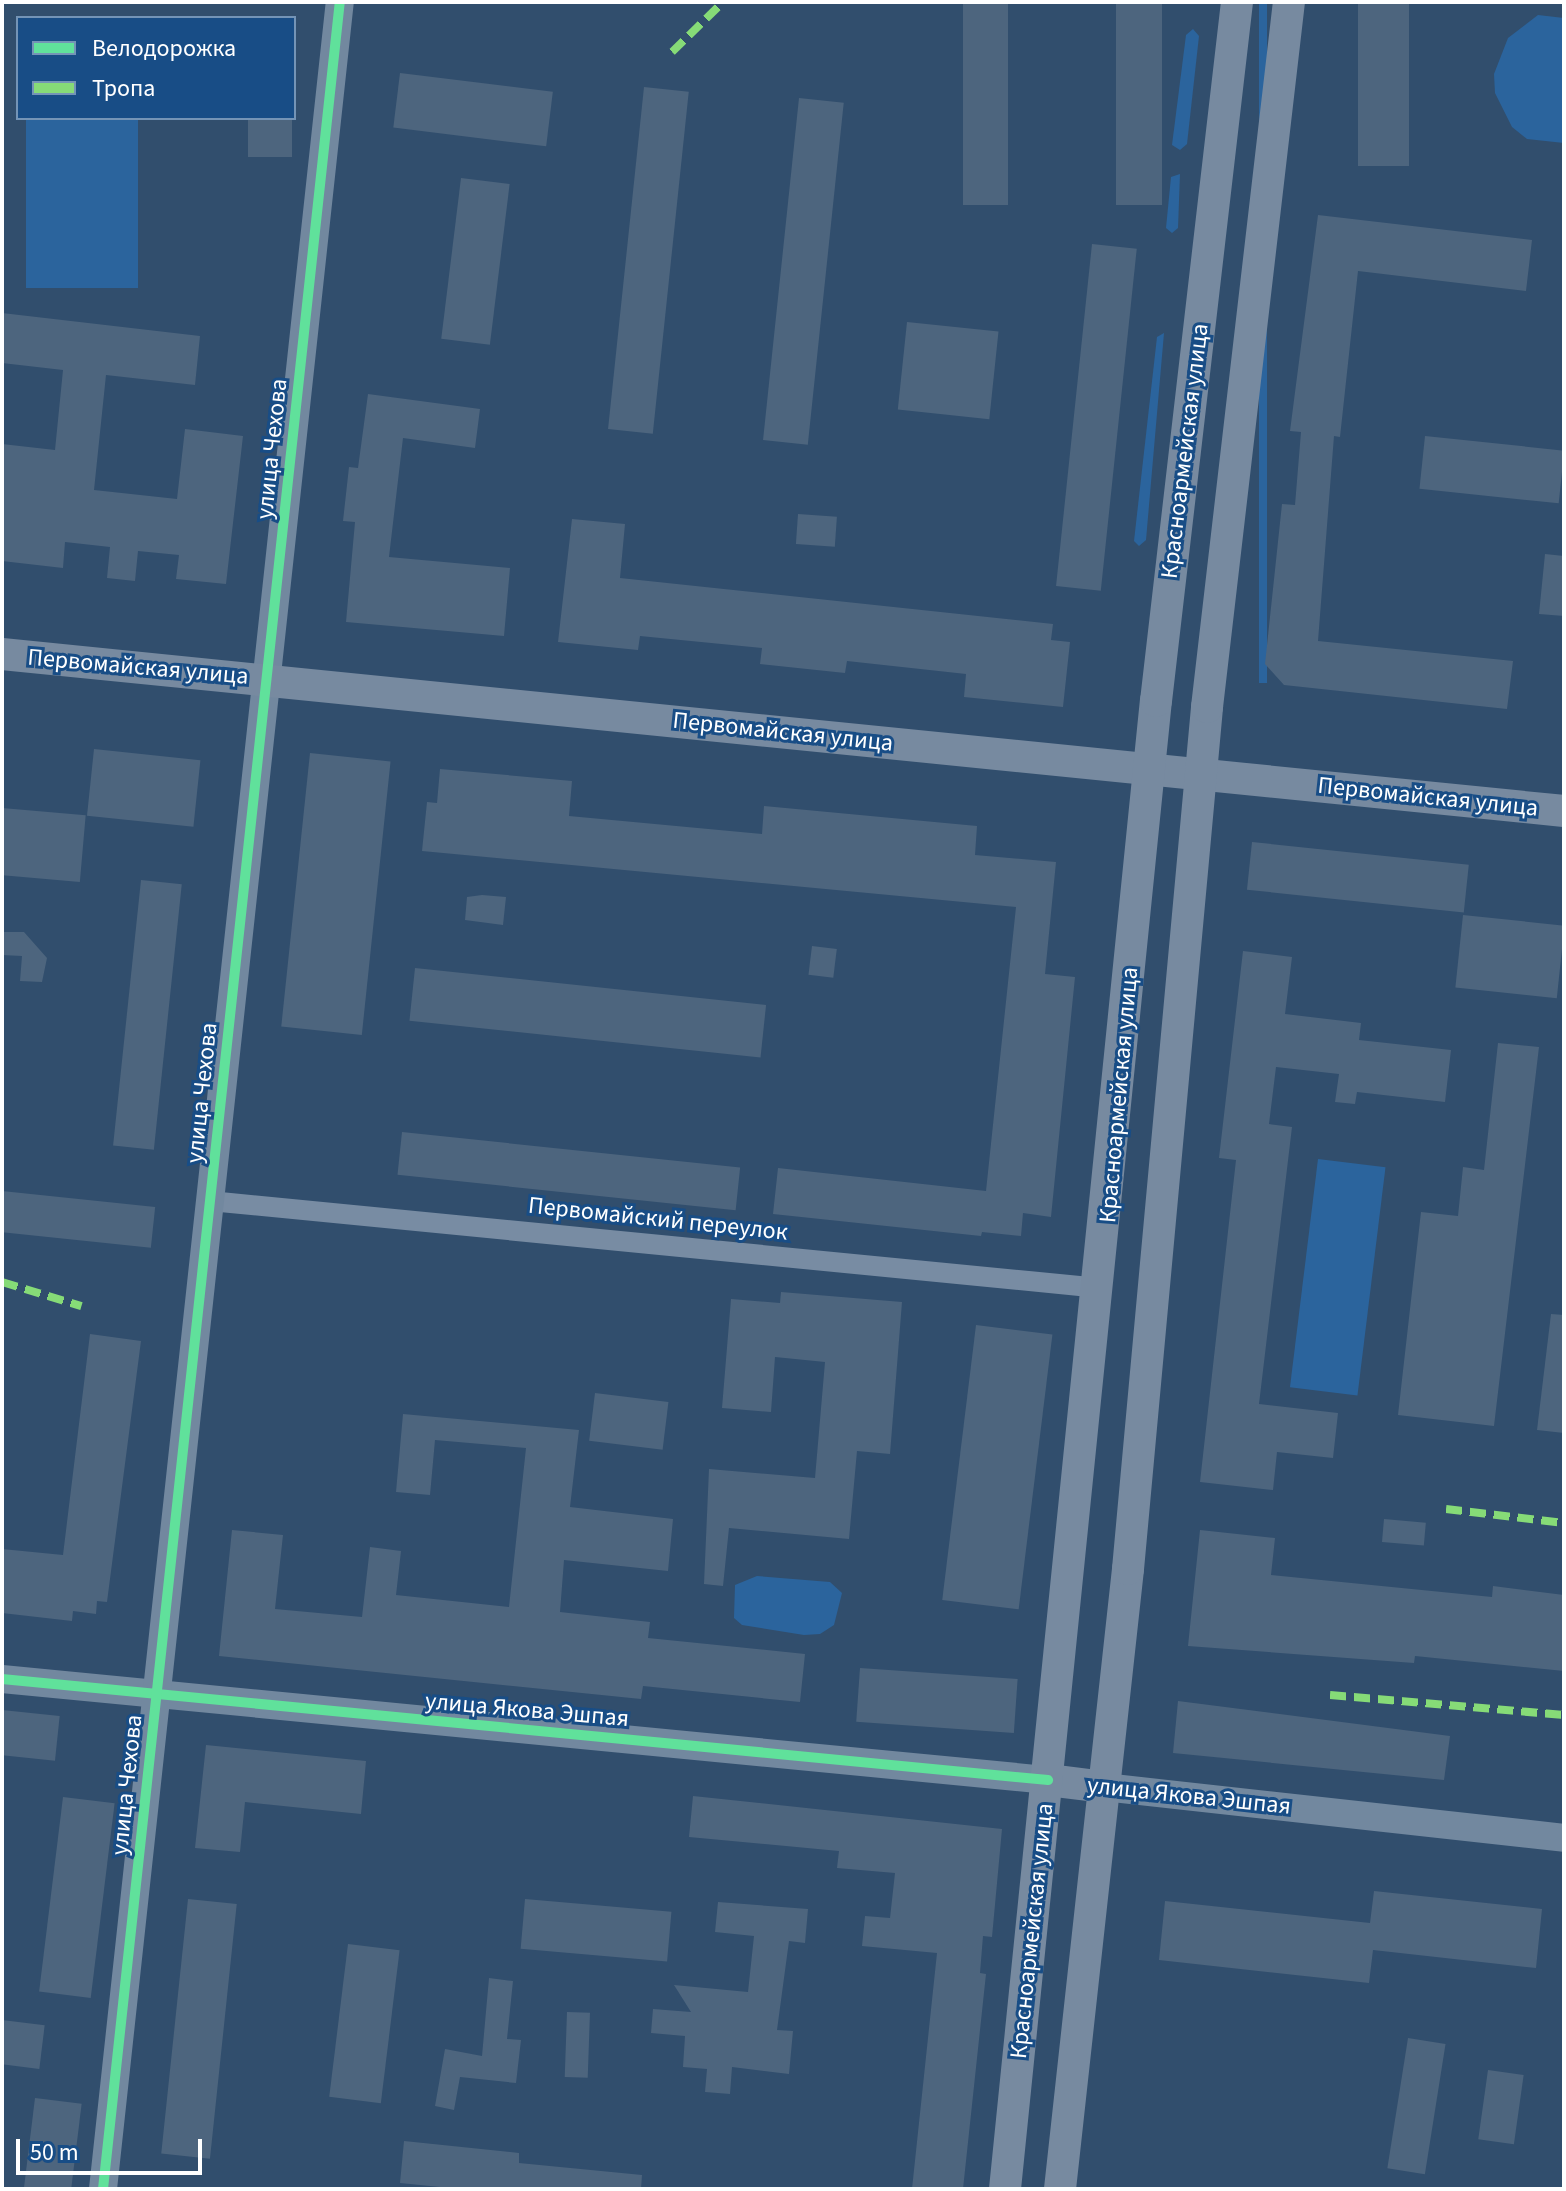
<!DOCTYPE html>
<html>
<head>
<meta charset="utf-8">
<style>
  body { margin:0 }
  #map { position:relative; width:1566px; height:2191px; overflow:hidden; background:#314e6d; font-family:"Source Sans 3",sans-serif }
  div>[style] { position:absolute }
  [style*='--x'] { left:calc(var(--x)*1px); top:calc(var(--y)*1px); width:calc(var(--w)*1px); rotate:calc(var(--a)*1deg) }
  .green>* { inset:0; background:#2b649d; transform-origin:0 0 }
  .building>* { inset:0; background:#4d657e; transform-origin:0 0 }
  .street>* { height:20px; margin:-10px; padding:0 10px; transform-origin:10px; border-radius:10px; background:#788ca3 }
  .secondary>* { height:28px; margin:-14px; padding:0 14px; transform-origin:14px; border-radius:14px; background:#72889f }
  .primary>* { height:32px; margin:-16px; padding:0 16px; transform-origin:16px; border-radius:16px; background:#778aa0 }
  .quiet>* { height:8px; margin-top:-4px; transform-origin:0; background:repeating-linear-gradient(90deg,#86db77 0 16px,transparent 0 24px) }
  .cycleway>* { height:10px; margin:-5px; padding:0 5px; transform-origin:5px; border-radius:5px; background:#60e19b }
  span { translate:-50% -50%; white-space:nowrap; text-align:center; line-height:1.15; -webkit-text-stroke:6px #184d86; paint-order:stroke }
  .street-label { font-size:24px; color:#fff }
  .frame { position:absolute; inset:0; border:4px solid #fff; pointer-events:none }
  .legend { position:absolute; left:16px; top:16px; width:280px; height:104px; box-sizing:border-box; background:#184d86; border:2px solid #7494b6; margin:0; padding:10px 14px; list-style:none; font-size:24px; color:#fff }
  .legend li { display:flex; align-items:center; gap:16px; height:40px }
  .legend b { width:40px; border:2px solid #7494b6 }
  .scale { position:absolute; left:16px; top:2139px; width:186px; height:36px; box-sizing:border-box; border:4px solid #fff; border-top:0; padding-left:10px; font-size:24px; line-height:28px; white-space:nowrap; color:#fff; -webkit-text-stroke:6px #184d86; paint-order:stroke }
</style>
</head>
<body>
<div id="map">
  <div class="green">
    <div style="left:1259px;top:2px;width:8px;height:681px"></div>
    <div style="clip-path:polygon(1538px 15px,1564px 18px,1564px 143px,1527px 139px,1512px 127px,1495px 93px,1494px 74px,1508px 38px)"></div>
    <div style="clip-path:polygon(1193px 29px,1199px 36px,1187px 144px,1180px 150px,1172px 145px,1186px 35px)"></div>
    <div style="left:26px;top:118px;width:112px;height:170px"></div>
    <div style="clip-path:polygon(1180px 174px,1178px 228px,1172px 233px,1166px 228px,1171px 177px)"></div>
    <div style="clip-path:polygon(1164px 333px,1146px 540px,1139px 546px,1134px 541px,1157px 337px)"></div>
    <div style="left:1318px;top:1159px;width:68px;height:230px;rotate:7deg"></div>
    <div style="clip-path:polygon(757px 1576px,830px 1582px,842px 1593px,834px 1625px,820px 1634px,804px 1635px,742px 1625px,734px 1618px,735px 1585px)"></div>
  </div>
  <div class="building">
    <div style="left:963px;top:2px;width:45px;height:203px"></div>
    <div style="left:1116px;top:2px;width:46px;height:203px"></div>
    <div style="left:1358px;top:2px;width:51px;height:164px"></div>
    <div style="left:400px;top:73px;width:154px;height:55px;rotate:7deg"></div>
    <div style="left:644px;top:87px;width:45px;height:344px;rotate:6deg"></div>
    <div style="left:799px;top:98px;width:45px;height:344px;rotate:6deg"></div>
    <div style="left:248px;top:118px;width:44px;height:39px"></div>
    <div style="left:461px;top:178px;width:49px;height:162px;rotate:7deg"></div>
    <div style="clip-path:polygon(1318px 215px,1532px 240px,1526px 291px,1358px 271px,1340px 437px,1334px 436px,1318px 641px,1513px 661px,1507px 709px,1284px 685px,1265px 664px,1282px 504px,1295px 505px,1301px 432px,1290px 431px)"></div>
    <div style="left:1092px;top:244px;width:45px;height:344px;rotate:6deg"></div>
    <div style="clip-path:polygon(2px 313px,200px 336px,195px 385px,106px 375px,94px 490px,177px 499px,185px 429px,243px 436px,226px 584px,176px 579px,179px 555px,138px 551px,135px 581px,107px 578px,110px 547px,65px 542px,63px 568px,2px 561px,2px 444px,55px 450px,63px 370px,2px 363px)"></div>
    <div style="left:907px;top:322px;width:92px;height:88px;rotate:6deg"></div>
    <div style="clip-path:polygon(368px 394px,480px 409px,475px 448px,403px 438px,389px 557px,510px 568px,504px 636px,346px 622px,355px 522px,343px 521px,349px 467px,358px 468px)"></div>
    <div style="left:1425px;top:436px;width:140px;height:53px;rotate:6deg"></div>
    <div style="left:798px;top:514px;width:39px;height:30px;rotate:4deg"></div>
    <div style="clip-path:polygon(572px 519px,625px 524px,620px 578px,1053px 624px,1051px 640px,1070px 642px,1063px 707px,964px 697px,966px 674px,847px 661px,845px 673px,760px 664px,762px 648px,640px 636px,638px 650px,558px 642px)"></div>
    <div style="clip-path:polygon(1545px 554px,1564px 556px,1564px 616px,1539px 614px)"></div>
    <div style="left:94px;top:749px;width:107px;height:67px;rotate:6deg"></div>
    <div style="left:310px;top:753px;width:81px;height:275px;rotate:6deg"></div>
    <div style="clip-path:polygon(440px 769px,572px 781px,569px 816px,762px 834px,764px 806px,977px 826px,975px 855px,1056px 862px,1045px 974px,1075px 977px,1051px 1217px,1023px 1213px,1021px 1236px,982px 1232px,981px 1236px,773px 1214px,778px 1168px,986px 1191px,1016px 907px,422px 851px,427px 802px,437px 803px)"></div>
    <div style="left:2px;top:808px;width:84px;height:67px;rotate:5deg"></div>
    <div style="left:1252px;top:842px;width:218px;height:48px;rotate:6deg"></div>
    <div style="left:141px;top:880px;width:41px;height:267px;rotate:6deg"></div>
    <div style="clip-path:polygon(482px 895px,506px 897px,503px 925px,465px 920px,467px 897px)"></div>
    <div style="left:1463px;top:915px;width:102px;height:73px;rotate:6deg"></div>
    <div style="clip-path:polygon(2px 932px,24px 932px,47px 958px,42px 982px,20px 981px,22px 956px,2px 955px)"></div>
    <div style="left:812px;top:946px;width:25px;height:29px;rotate:7deg"></div>
    <div style="clip-path:polygon(1243px 951px,1292px 957px,1285px 1014px,1361px 1023px,1359px 1040px,1451px 1050px,1445px 1102px,1357px 1092px,1355px 1104px,1335px 1102px,1339px 1074px,1276px 1067px,1269px 1124px,1292px 1127px,1259px 1404px,1338px 1413px,1333px 1458px,1277px 1452px,1273px 1490px,1200px 1482px,1236px 1160px,1219px 1158px)"></div>
    <div style="left:415px;top:968px;width:353px;height:53px;rotate:6deg"></div>
    <div style="clip-path:polygon(1498px 1043px,1539px 1047px,1494px 1426px,1398px 1415px,1421px 1212px,1458px 1216px,1463px 1167px,1484px 1170px)"></div>
    <div style="left:402px;top:1132px;width:340px;height:43px;rotate:6deg"></div>
    <div style="left:2px;top:1191px;width:154px;height:41px;rotate:6deg"></div>
    <div style="clip-path:polygon(781px 1292px,902px 1302px,890px 1454px,857px 1451px,849px 1539px,729px 1528px,723px 1586px,704px 1584px,709px 1469px,815px 1478px,825px 1362px,775px 1357px,771px 1412px,722px 1408px,731px 1299px,780px 1303px)"></div>
    <div style="clip-path:polygon(1551px 1314px,1564px 1315px,1564px 1433px,1537px 1430px)"></div>
    <div style="left:976px;top:1325px;width:77px;height:277px;rotate:7deg"></div>
    <div style="clip-path:polygon(90px 1334px,141px 1341px,107px 1602px,97px 1601px,96px 1614px,73px 1611px,72px 1621px,2px 1613px,2px 1549px,63px 1555px)"></div>
    <div style="left:595px;top:1393px;width:74px;height:48px;rotate:7deg"></div>
    <div style="clip-path:polygon(403px 1414px,579px 1430px,570px 1507px,673px 1519px,668px 1571px,564px 1560px,560px 1612px,650px 1622px,648px 1638px,805px 1654px,800px 1702px,643px 1686px,641px 1699px,219px 1656px,232px 1530px,283px 1535px,275px 1609px,362px 1617px,370px 1547px,401px 1551px,396px 1595px,509px 1607px,526px 1448px,435px 1440px,430px 1495px,396px 1492px)"></div>
    <div style="left:1384px;top:1519px;width:42px;height:23px;rotate:5deg"></div>
    <div style="clip-path:polygon(1200px 1530px,1275px 1538px,1271px 1575px,1492px 1597px,1493px 1586px,1564px 1595px,1564px 1671px,1415px 1656px,1414px 1663px,1188px 1646px)"></div>
    <div style="left:860px;top:1668px;width:158px;height:54px;rotate:4deg"></div>
    <div style="clip-path:polygon(1178px 1701px,1450px 1736px,1444px 1780px,1173px 1753px)"></div>
    <div style="left:2px;top:1710px;width:58px;height:45px;rotate:6deg"></div>
    <div style="clip-path:polygon(206px 1745px,366px 1761px,361px 1814px,245px 1802px,240px 1852px,195px 1848px)"></div>
    <div style="clip-path:polygon(693px 1796px,1002px 1829px,992px 1937px,983px 1936px,980px 1973px,986px 1974px,963px 2189px,912px 2189px,937px 1953px,862px 1946px,865px 1916px,890px 1918px,895px 1873px,837px 1868px,839px 1851px,689px 1837px)"></div>
    <div style="left:63px;top:1797px;width:52px;height:196px;rotate:7deg"></div>
    <div style="clip-path:polygon(1374px 1891px,1542px 1909px,1536px 1968px,1373px 1950px,1369px 1983px,1159px 1960px,1165px 1901px,1370px 1923px)"></div>
    <div style="left:188px;top:1899px;width:49px;height:256px;rotate:6deg"></div>
    <div style="left:525px;top:1899px;width:147px;height:50px;rotate:5deg"></div>
    <div style="clip-path:polygon(718px 1902px,808px 1909px,805px 1943px,789px 1941px,777px 2030px,793px 2031px,789px 2074px,732px 2067px,730px 2094px,705px 2092px,707px 2069px,683px 2067px,685px 2036px,651px 2033px,653px 2009px,691px 2012px,674px 1985px,748px 1992px,754px 1936px,715px 1932px)"></div>
    <div style="left:348px;top:1944px;width:52px;height:154px;rotate:7deg"></div>
    <div style="clip-path:polygon(489px 1978px,513px 1981px,507px 2039px,521px 2040px,516px 2083px,460px 2077px,454px 2110px,435px 2106px,445px 2049px,482px 2056px)"></div>
    <div style="left:567px;top:2012px;width:23px;height:65px;rotate:2deg"></div>
    <div style="left:2px;top:2020px;width:43px;height:44px;rotate:7deg"></div>
    <div style="left:1408px;top:2038px;width:38px;height:132px;rotate:9deg"></div>
    <div style="left:1488px;top:2070px;width:36px;height:70px;rotate:8deg"></div>
    <div style="left:35px;top:2098px;width:47px;height:92px;rotate:7deg"></div>
    <div style="clip-path:polygon(404px 2141px,519px 2153px,519px 2163px,642px 2175px,641px 2189px,460px 2189px,400px 2183px)"></div>
  </div>
  <div class="street">
    <div style="--x:210;--y:1201;--w:894;--a:5.58"></div>
  </div>
  <div class="secondary">
    <div style="--x:2;--y:1679;--w:1051;--a:5.52"></div>
    <div style="--x:1104;--y:1787;--w:463;--a:6.3"></div>
    <div style="--x:103;--y:2189;--w:2200;--a:-83.82"></div>
  </div>
  <div class="primary">
    <div style="--x:2;--y:654;--w:1570;--a:5.74"></div>
    <div style="--x:1048;--y:1780;--w:56;--a:7.1"></div>
    <div style="--x:1005;--y:2189;--w:1496;--a:-84.21"></div>
    <div style="--x:1156;--y:701;--w:704;--a:-83.39"></div>
    <div style="--x:1060;--y:2189;--w:624;--a:-83.74"></div>
    <div style="--x:1128;--y:1569;--w:866;--a:-84.76"></div>
    <div style="--x:1207;--y:707;--w:710;--a:-83.37"></div>
  </div>
  <div class="quiet">
    <div style="--x:672;--y:52;--w:71;--a:-44.4"></div>
    <div style="--x:2;--y:1282;--w:83;--a:16.9"></div>
    <div style="--x:1446;--y:1509;--w:119;--a:6.8"></div>
    <div style="--x:1330;--y:1695;--w:235;--a:4.9"></div>
  </div>
  <div class="cycleway">
    <div style="--x:2;--y:1679;--w:1051;--a:5.52"></div>
    <div style="--x:103;--y:2189;--w:2200;--a:-83.82"></div>
  </div>
  <div class="street-label">
    <span style="left:272px;top:449px;rotate:-84deg">улица Чехова</span>
    <span style="left:1185px;top:451px;rotate:-83deg">Красноармейская улица</span>
    <span style="left:138px;top:667px;rotate:5deg">Первомайская улица</span>
    <span style="left:783px;top:732px;rotate:6deg">Первомайская улица</span>
    <span style="left:1428px;top:797px;rotate:6deg">Первомайская улица</span>
    <span style="left:202px;top:1093px;rotate:-84deg">улица Чехова</span>
    <span style="left:1119px;top:1095px;rotate:-85deg">Красноармейская улица</span>
    <span style="left:658px;top:1219px;rotate:6deg">Первомайский переулок</span>
    <span style="left:527px;top:1710px;rotate:5deg">улица Якова Эшпая</span>
    <span style="left:127px;top:1785px;rotate:-84deg">улица Чехова</span>
    <span style="left:1189px;top:1796px;rotate:6deg">улица Якова Эшпая</span>
    <span style="left:1032px;top:1931px;rotate:-84deg">Красноармейская улица</span>
  </div>
  <div class="frame"></div>
  <ul class="legend">
  <li><b style="height:10px;background:#60e19b"></b>Велодорожка</li>
  <li><b style="height:10px;background:#86db77"></b>Тропа</li>
  </ul>
  <div class="scale">50 m</div>
</div>
</body>
</html>
